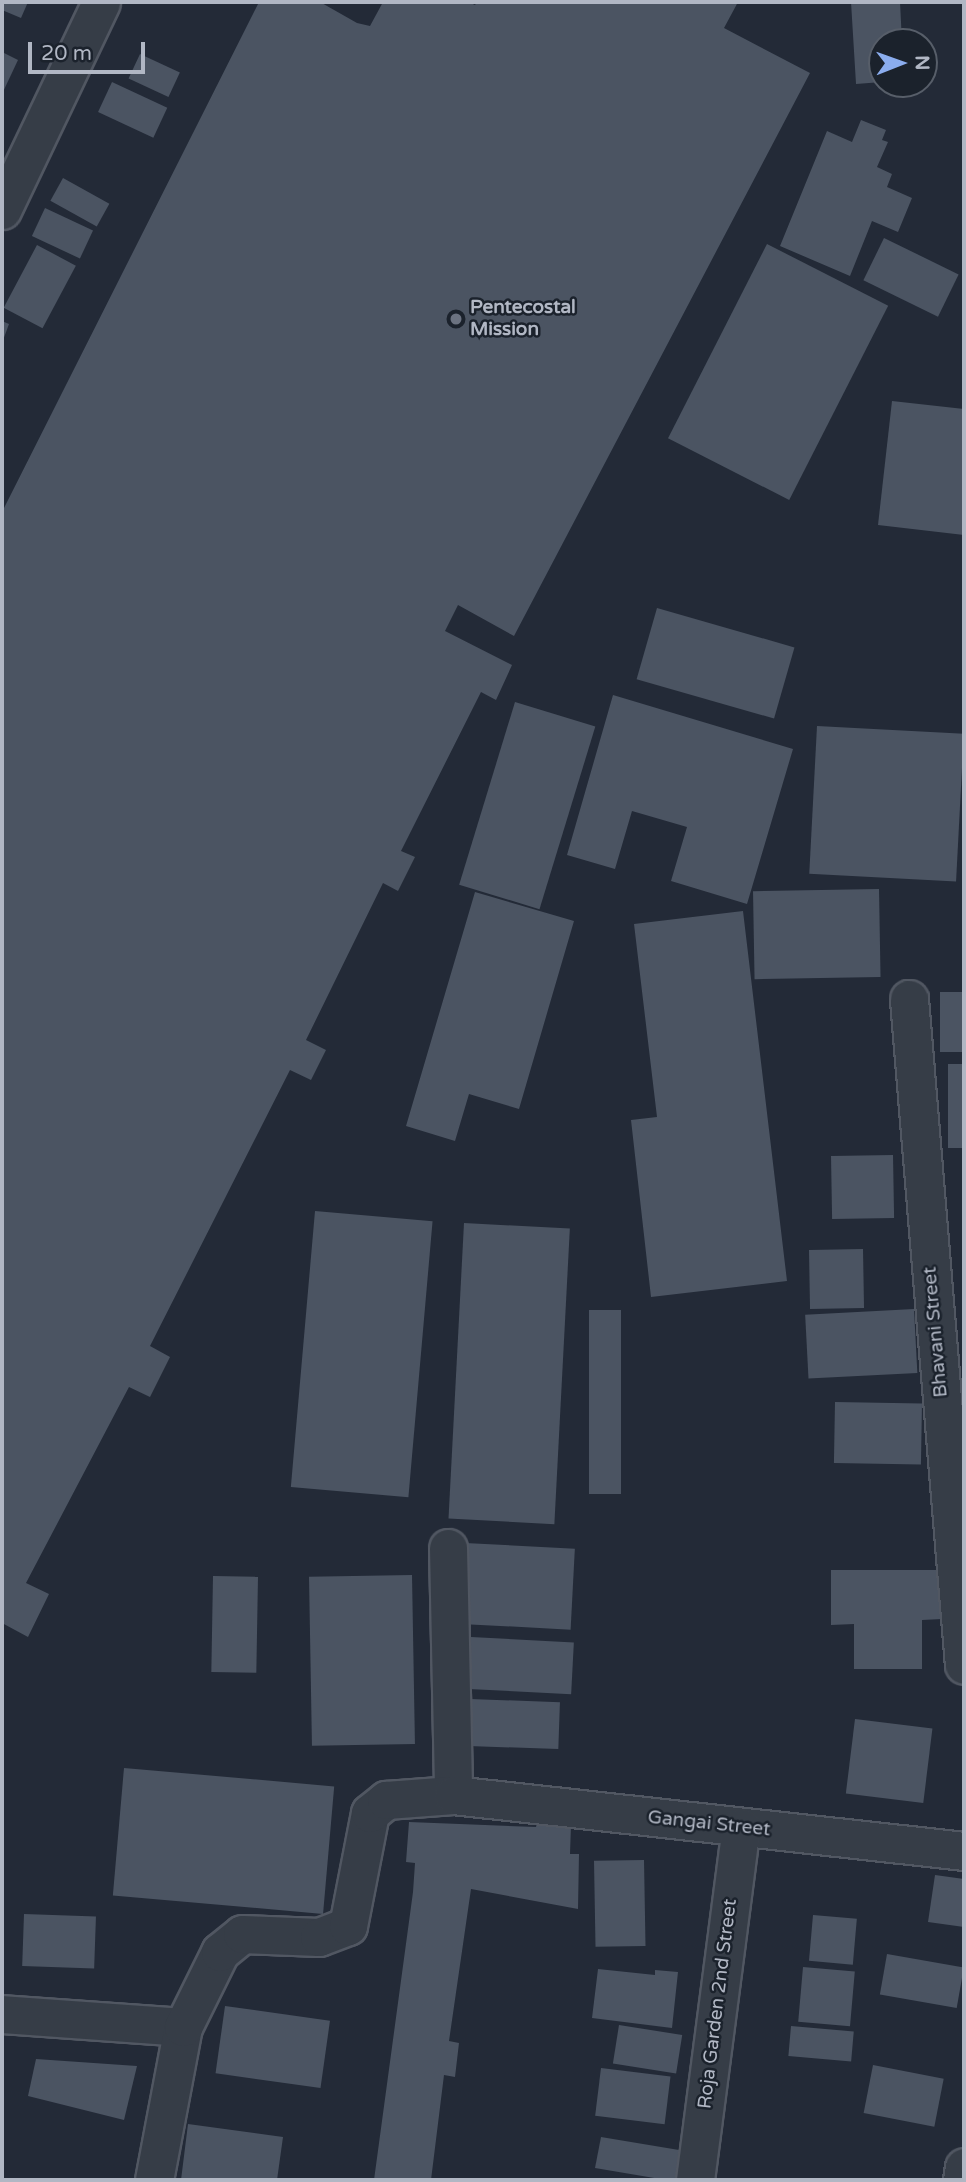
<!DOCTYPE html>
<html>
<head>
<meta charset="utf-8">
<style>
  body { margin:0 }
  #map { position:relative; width:966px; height:2182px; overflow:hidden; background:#232a37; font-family:"Varela Round",sans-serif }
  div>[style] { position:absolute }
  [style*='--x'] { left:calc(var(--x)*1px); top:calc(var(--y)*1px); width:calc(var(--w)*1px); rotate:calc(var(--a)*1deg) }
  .building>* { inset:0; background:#4b5462; transform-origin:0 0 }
  .roads { filter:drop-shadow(2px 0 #515762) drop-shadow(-2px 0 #515762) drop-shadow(0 2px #515762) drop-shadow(0 -2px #515762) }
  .minor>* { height:37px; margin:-18.5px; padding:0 18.5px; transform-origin:18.5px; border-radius:18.5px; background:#363d47 }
  .dots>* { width:19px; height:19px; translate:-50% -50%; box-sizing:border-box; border:4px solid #1b222c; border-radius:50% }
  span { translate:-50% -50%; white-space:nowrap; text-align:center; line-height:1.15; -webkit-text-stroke:5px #1b222c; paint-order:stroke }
  .poi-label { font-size:19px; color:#b1b7c4; font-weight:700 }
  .left { translate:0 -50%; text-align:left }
  .street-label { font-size:19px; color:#b1b7c4 }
  .frame { position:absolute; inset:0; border:4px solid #b1b7c4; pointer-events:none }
  .north { position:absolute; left:868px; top:28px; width:70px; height:70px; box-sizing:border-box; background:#1b222c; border:2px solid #575e69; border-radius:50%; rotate:89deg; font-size:19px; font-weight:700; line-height:28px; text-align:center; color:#b1b7c4 }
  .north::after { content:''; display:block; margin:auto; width:24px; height:32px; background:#8badee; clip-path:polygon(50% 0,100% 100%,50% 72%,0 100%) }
  .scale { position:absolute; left:28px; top:42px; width:117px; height:32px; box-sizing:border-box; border:4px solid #b1b7c4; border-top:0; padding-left:9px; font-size:21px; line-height:24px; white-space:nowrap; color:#b1b7c4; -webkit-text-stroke:5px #1b222c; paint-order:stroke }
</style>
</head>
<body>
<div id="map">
  <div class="building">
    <div style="clip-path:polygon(2px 2px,28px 2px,21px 18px,2px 10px)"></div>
    <div style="clip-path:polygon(259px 2px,320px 2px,357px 23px,370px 26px,383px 2px,468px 2px,475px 5px,477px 2px,738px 2px,724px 28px,810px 73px,514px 636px,458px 605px,445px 631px,512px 665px,496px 700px,481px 692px,401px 851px,415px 857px,398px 891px,383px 883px,306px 1040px,326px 1050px,311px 1080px,290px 1070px,150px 1346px,170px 1357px,150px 1397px,129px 1387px,26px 1583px,49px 1594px,28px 1637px,2px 1623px,2px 512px)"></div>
    <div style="clip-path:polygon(851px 2px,900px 2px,902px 42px,882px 42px,882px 82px,856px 84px)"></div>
    <div style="clip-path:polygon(2px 52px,18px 60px,2px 94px)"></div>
    <div style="left:140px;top:54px;width:44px;height:27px;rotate:25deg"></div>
    <div style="left:112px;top:82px;width:61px;height:33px;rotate:25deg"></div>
    <div style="clip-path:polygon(861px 120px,886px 130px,882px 140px,888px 142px,877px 167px,892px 174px,887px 187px,912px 198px,898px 232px,872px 221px,850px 276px,780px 246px,827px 131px,852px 142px)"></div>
    <div style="left:63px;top:178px;width:53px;height:26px;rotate:29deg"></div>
    <div style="left:45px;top:208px;width:53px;height:31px;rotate:25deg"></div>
    <div style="left:884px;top:238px;width:83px;height:47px;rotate:26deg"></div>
    <div style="left:767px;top:244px;width:136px;height:218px;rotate:27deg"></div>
    <div style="left:37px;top:245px;width:44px;height:71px;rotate:28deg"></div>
    <div style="clip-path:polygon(2px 321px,9px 324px,2px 343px)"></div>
    <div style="clip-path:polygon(892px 401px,964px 409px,964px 535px,878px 525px)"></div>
    <div style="left:657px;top:608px;width:143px;height:74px;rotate:16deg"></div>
    <div style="clip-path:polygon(613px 695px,793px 749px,747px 904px,671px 881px,687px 827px,632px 811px,615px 869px,567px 855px)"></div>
    <div style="left:515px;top:702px;width:84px;height:191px;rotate:17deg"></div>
    <div style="left:817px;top:726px;width:147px;height:148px;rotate:3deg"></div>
    <div style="left:879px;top:889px;width:88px;height:126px;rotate:89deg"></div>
    <div style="clip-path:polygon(475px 892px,574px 921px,519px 1109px,469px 1094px,455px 1141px,406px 1126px)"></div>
    <div style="clip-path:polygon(743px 911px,787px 1281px,651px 1297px,631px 1120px,657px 1117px,634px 924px)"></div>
    <div style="left:940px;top:992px;width:24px;height:60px"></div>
    <div style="left:948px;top:1064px;width:16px;height:84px"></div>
    <div style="left:893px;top:1155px;width:63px;height:62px;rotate:89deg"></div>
    <div style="left:315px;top:1211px;width:118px;height:277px;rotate:5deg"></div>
    <div style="left:464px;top:1223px;width:106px;height:296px;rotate:3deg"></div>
    <div style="left:863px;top:1249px;width:59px;height:54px;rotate:89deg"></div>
    <div style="left:914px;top:1309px;width:64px;height:109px;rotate:87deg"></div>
    <div style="left:589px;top:1310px;width:32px;height:184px"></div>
    <div style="left:835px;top:1402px;width:87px;height:61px;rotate:1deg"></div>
    <div style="left:465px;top:1543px;width:110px;height:81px;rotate:3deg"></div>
    <div style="clip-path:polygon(831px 1570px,942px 1570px,942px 1619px,922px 1620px,922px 1669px,854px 1669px,854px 1624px,831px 1625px)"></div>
    <div style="left:412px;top:1575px;width:169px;height:103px;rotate:89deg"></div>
    <div style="left:213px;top:1576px;width:45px;height:96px;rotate:1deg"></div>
    <div style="left:471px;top:1637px;width:103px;height:52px;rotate:3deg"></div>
    <div style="left:470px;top:1699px;width:90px;height:47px;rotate:2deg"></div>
    <div style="left:855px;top:1719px;width:78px;height:75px;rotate:7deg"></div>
    <div style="left:124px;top:1768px;width:211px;height:128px;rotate:5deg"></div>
    <div style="clip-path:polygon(409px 1822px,536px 1827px,537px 1822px,571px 1825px,570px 1854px,579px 1854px,578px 1909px,471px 1889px,449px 2041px,459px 2043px,455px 2077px,444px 2075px,431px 2180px,374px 2180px,413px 1892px,415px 1863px,406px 1862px)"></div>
    <div style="left:644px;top:1860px;width:86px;height:50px;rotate:89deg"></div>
    <div style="clip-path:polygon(935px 1875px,964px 1879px,964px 1927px,928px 1922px)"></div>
    <div style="left:24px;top:1914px;width:72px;height:52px;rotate:2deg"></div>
    <div style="left:813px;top:1915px;width:44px;height:46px;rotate:5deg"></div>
    <div style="left:887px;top:1954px;width:78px;height:41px;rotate:10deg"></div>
    <div style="left:803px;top:1967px;width:52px;height:55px;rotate:5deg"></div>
    <div style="clip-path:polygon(598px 1969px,655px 1975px,655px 1970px,678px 1972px,672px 2028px,592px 2018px)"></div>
    <div style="left:225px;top:2006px;width:106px;height:68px;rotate:8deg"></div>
    <div style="left:619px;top:2025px;width:64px;height:39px;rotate:9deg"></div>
    <div style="left:791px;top:2026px;width:63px;height:30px;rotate:5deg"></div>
    <div style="clip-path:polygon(36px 2059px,137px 2066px,124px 2120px,28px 2096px)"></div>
    <div style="left:873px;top:2065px;width:72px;height:49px;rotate:11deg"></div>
    <div style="left:601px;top:2068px;width:70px;height:48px;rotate:7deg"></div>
    <div style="clip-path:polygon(188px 2124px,283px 2137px,277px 2180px,181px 2180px)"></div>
    <div style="clip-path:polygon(601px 2137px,691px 2152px,686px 2180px,666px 2180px,595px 2168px)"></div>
  </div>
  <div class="roads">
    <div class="minor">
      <div style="--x:2;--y:210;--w:230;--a:-64.5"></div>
      <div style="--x:909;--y:999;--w:668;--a:85.28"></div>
      <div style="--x:448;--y:1548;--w:247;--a:88.8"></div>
      <div style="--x:2;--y:2014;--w:181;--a:4.1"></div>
      <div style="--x:154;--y:2180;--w:156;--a:-79.3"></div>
      <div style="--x:183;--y:2027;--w:84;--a:-63.7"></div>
      <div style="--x:220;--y:1952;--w:28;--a:-39"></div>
      <div style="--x:242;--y:1934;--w:77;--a:2.2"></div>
      <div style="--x:319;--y:1937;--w:31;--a:-21"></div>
      <div style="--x:348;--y:1926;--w:115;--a:-79"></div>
      <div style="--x:370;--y:1813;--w:21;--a:-39"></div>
      <div style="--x:386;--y:1800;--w:67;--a:-4.3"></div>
      <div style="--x:453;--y:1795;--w:514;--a:6.25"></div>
      <div style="--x:695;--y:2180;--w:356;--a:-82.6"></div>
      <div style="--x:962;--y:2180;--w:13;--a:-81"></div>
    </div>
  </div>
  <div class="dots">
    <div style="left:456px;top:319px;background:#6b7280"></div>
  </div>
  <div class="poi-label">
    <span class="left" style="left:470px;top:319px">Pentecostal<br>Mission</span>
  </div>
  <div class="street-label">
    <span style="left:936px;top:1332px;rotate:-95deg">Bhavani Street</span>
    <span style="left:709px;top:1824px;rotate:6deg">Gangai Street</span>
    <span style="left:718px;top:2004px;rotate:-83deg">Roja Garden 2nd Street</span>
  </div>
  <div class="frame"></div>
  <div class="north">N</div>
  <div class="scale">20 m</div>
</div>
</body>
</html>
